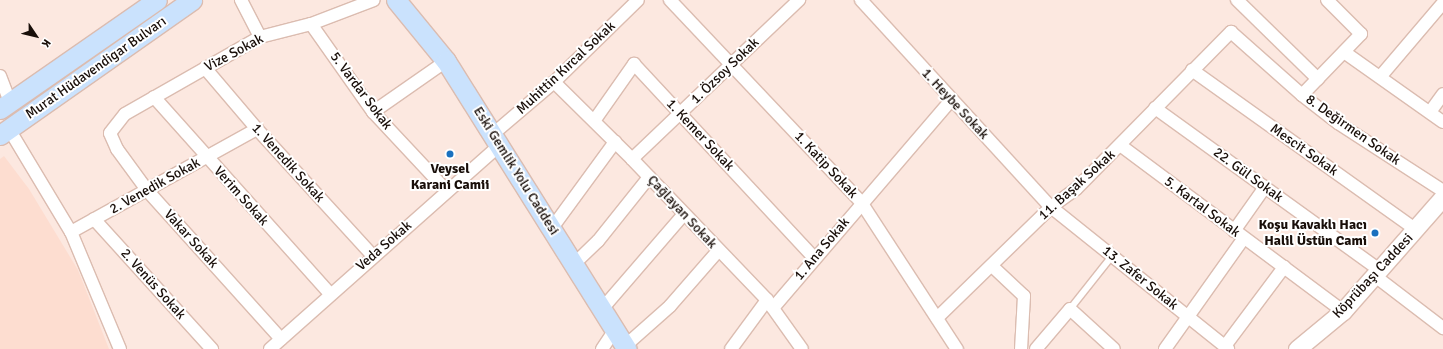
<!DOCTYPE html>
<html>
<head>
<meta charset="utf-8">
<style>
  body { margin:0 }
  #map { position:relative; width:1443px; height:349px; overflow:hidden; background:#fce8e0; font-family:Signika,sans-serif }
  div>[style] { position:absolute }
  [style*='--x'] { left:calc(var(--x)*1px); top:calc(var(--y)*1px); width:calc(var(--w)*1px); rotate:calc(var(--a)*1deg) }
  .built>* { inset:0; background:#fdddd0 }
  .roads { filter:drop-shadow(1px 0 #dbbcb0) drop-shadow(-1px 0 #dbbcb0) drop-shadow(0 1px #dbbcb0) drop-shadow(0 -1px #dbbcb0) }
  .lane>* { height:6px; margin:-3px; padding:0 3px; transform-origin:3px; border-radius:3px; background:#fff }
  .street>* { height:12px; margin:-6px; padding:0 6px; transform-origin:6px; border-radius:6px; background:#fff }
  .secondary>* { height:17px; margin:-8.5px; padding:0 8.5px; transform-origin:8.5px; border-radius:8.5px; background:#fff }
  .primary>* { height:19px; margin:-9.5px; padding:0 9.5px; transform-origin:9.5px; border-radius:9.5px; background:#cae2fd }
  .dots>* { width:11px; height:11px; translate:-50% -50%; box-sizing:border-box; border:2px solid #fff; border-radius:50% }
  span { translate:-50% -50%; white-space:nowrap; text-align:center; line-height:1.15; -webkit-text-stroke:4px #fff; paint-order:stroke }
  .street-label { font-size:14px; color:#180e09 }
  .poi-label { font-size:14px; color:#180e09; font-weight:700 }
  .right { translate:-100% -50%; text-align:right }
  .north { position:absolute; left:16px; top:16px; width:40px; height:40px; -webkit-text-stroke:3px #fff; paint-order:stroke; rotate:125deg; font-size:11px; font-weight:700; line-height:16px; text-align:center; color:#180e09 }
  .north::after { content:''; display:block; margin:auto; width:14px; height:18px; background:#180e09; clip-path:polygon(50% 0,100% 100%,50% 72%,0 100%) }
</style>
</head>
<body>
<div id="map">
  <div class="built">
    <div style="clip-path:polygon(4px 156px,29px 189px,78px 270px,109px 349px,0 349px,0 159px)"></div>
  </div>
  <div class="roads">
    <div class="lane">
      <div style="--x:1070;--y:309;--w:68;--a:-51.6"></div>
    </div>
    <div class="street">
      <div style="--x:241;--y:0;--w:42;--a:62.8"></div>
      <div style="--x:670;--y:0;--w:278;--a:46.6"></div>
      <div style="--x:861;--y:202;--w:176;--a:56.9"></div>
      <div style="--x:861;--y:0;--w:281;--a:47.5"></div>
      <div style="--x:1051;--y:207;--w:227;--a:38.7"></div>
      <div style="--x:1237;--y:0;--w:113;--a:44.3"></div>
      <div style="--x:311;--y:24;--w:108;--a:54.8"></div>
      <div style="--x:373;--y:112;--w:108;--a:46.9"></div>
      <div style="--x:1344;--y:52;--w:121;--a:35.3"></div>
      <div style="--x:205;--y:68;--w:80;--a:49.6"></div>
      <div style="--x:257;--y:129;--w:172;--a:47.6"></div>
      <div style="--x:1192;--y:70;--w:275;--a:35.5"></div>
      <div style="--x:0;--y:76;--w:28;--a:69"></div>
      <div style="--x:1380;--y:77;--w:97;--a:-49.6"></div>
      <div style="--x:554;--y:82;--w:110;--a:44.6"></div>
      <div style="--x:632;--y:159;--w:195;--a:46.2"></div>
      <div style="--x:767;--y:300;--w:60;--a:54.5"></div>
      <div style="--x:1302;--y:95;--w:85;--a:-46"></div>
      <div style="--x:1361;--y:34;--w:48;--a:-135"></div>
      <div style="--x:154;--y:97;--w:264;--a:48.2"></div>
      <div style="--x:1155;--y:108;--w:277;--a:35.8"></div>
      <div style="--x:373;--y:112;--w:89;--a:-34.9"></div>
      <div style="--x:1430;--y:112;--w:22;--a:-54"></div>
      <div style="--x:594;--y:121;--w:70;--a:-54.9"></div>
      <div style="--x:634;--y:64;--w:265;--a:47.1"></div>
      <div style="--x:9;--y:129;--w:120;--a:59"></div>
      <div style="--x:71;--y:232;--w:127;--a:67.3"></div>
      <div style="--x:493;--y:134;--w:80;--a:-40.4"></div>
      <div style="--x:554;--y:82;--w:117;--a:-44.3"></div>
      <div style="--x:1120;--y:145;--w:278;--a:36.7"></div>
      <div style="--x:632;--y:159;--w:231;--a:-43.6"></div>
      <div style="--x:94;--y:219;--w:176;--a:47.8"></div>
      <div style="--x:552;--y:228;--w:107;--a:-53.8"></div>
      <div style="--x:1234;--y:231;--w:54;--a:-54.8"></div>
      <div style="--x:71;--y:232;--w:213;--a:-29"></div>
      <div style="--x:574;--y:264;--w:33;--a:-44"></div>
      <div style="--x:598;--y:241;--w:82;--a:-51.4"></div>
      <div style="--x:992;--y:266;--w:44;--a:43.2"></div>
      <div style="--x:1024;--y:296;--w:53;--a:93.2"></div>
      <div style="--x:1375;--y:276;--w:86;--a:37.4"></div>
      <div style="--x:773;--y:308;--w:274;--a:-49.4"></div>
      <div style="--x:602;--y:309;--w:125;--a:-49.2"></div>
      <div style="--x:937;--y:318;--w:159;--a:-44.2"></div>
      <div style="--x:1051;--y:207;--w:31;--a:-36"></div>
      <div style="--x:1076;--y:189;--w:221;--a:-45.4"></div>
      <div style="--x:1231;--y:32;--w:95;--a:41.6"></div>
      <div style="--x:1302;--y:95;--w:46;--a:37.9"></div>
      <div style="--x:1338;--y:123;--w:125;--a:32.9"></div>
      <div style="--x:281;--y:339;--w:200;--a:-132"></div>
      <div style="--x:147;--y:190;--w:51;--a:-126.2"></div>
      <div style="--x:117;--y:149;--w:17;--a:-114"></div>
      <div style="--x:110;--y:133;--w:24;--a:-52"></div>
      <div style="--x:125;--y:114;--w:155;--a:-29.7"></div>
      <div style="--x:260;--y:37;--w:53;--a:-14.3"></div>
      <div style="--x:311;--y:24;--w:67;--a:-20.9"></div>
      <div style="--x:625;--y:346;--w:60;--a:-41.6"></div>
      <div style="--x:670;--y:306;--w:73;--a:-48.9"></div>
      <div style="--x:1225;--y:346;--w:99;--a:-53.2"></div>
      <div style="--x:270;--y:349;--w:307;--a:-41.6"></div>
      <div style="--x:602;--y:349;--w:23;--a:-56"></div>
      <div style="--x:731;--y:349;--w:61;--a:-53.7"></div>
      <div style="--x:1036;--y:349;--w:52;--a:-49.6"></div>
      <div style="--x:1070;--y:309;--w:59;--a:42.3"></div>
      <div style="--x:1165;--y:349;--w:136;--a:-54.6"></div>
    </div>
    <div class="secondary">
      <div style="--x:1297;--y:349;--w:60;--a:-39.6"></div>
      <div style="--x:1343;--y:311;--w:152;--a:-48.7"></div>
    </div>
    <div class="primary">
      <div style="--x:396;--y:0;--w:79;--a:50.7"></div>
      <div style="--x:446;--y:61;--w:340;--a:57.9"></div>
      <div style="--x:0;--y:109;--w:191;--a:-34.8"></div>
      <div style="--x:0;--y:135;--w:235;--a:-35.1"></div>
    </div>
  </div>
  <div class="dots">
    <div style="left:450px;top:154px;background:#1a71bf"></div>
    <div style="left:1375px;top:233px;background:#1a71bf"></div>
  </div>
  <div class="street-label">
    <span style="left:234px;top:53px;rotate:-28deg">Vize Sokak</span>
    <span style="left:96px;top:68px;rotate:-35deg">Murat Hüdavendigar Bulvarı</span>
    <span style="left:566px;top:68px;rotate:-43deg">Muhittin Kırcal Sokak</span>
    <span style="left:725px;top:71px;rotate:-44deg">1. Özsoy Sokak</span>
    <span style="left:361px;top:91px;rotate:53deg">5. Vardar Sokak</span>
    <span style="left:955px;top:104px;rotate:47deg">1. Heybe Sokak</span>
    <span style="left:1353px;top:130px;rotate:35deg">8. Değirmen Sokak</span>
    <span style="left:700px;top:135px;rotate:47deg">1. Kemer Sokak</span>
    <span style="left:1304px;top:150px;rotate:35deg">Mescit Sokak</span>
    <span style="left:288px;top:163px;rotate:48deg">1. Venedik Sokak</span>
    <span style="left:826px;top:165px;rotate:47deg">1. Katip Sokak</span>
    <span style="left:516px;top:171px;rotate:58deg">Eski Gemlik Yolu Caddesi</span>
    <span style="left:1248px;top:175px;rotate:36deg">22. Gül Sokak</span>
    <span style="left:1077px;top:185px;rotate:-42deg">11. Başak Sokak</span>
    <span style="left:155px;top:186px;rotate:-29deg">2. Venedik Sokak</span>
    <span style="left:241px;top:196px;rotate:48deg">Verim Sokak</span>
    <span style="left:1202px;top:207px;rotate:37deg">5. Kartal Sokak</span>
    <span style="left:682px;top:212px;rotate:47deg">Çağlayan Sokak</span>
    <span style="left:191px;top:239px;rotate:48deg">Vakar Sokak</span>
    <span style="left:384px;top:246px;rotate:-41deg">Veda Sokak</span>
    <span style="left:822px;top:249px;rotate:-50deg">1. Ana Sokak</span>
    <span style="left:1373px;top:276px;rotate:-47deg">Köprübaşı Caddesi</span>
    <span style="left:1140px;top:278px;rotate:39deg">13. Zafer Sokak</span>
    <span style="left:153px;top:284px;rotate:48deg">2. Venüs Sokak</span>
  </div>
  <div class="poi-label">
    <span style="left:450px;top:177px">Veysel<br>Karani Camii</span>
    <span class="right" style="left:1367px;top:233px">Koşu Kavaklı Hacı<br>Halil Üstün Cami</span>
  </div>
  <div class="north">K</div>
</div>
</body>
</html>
